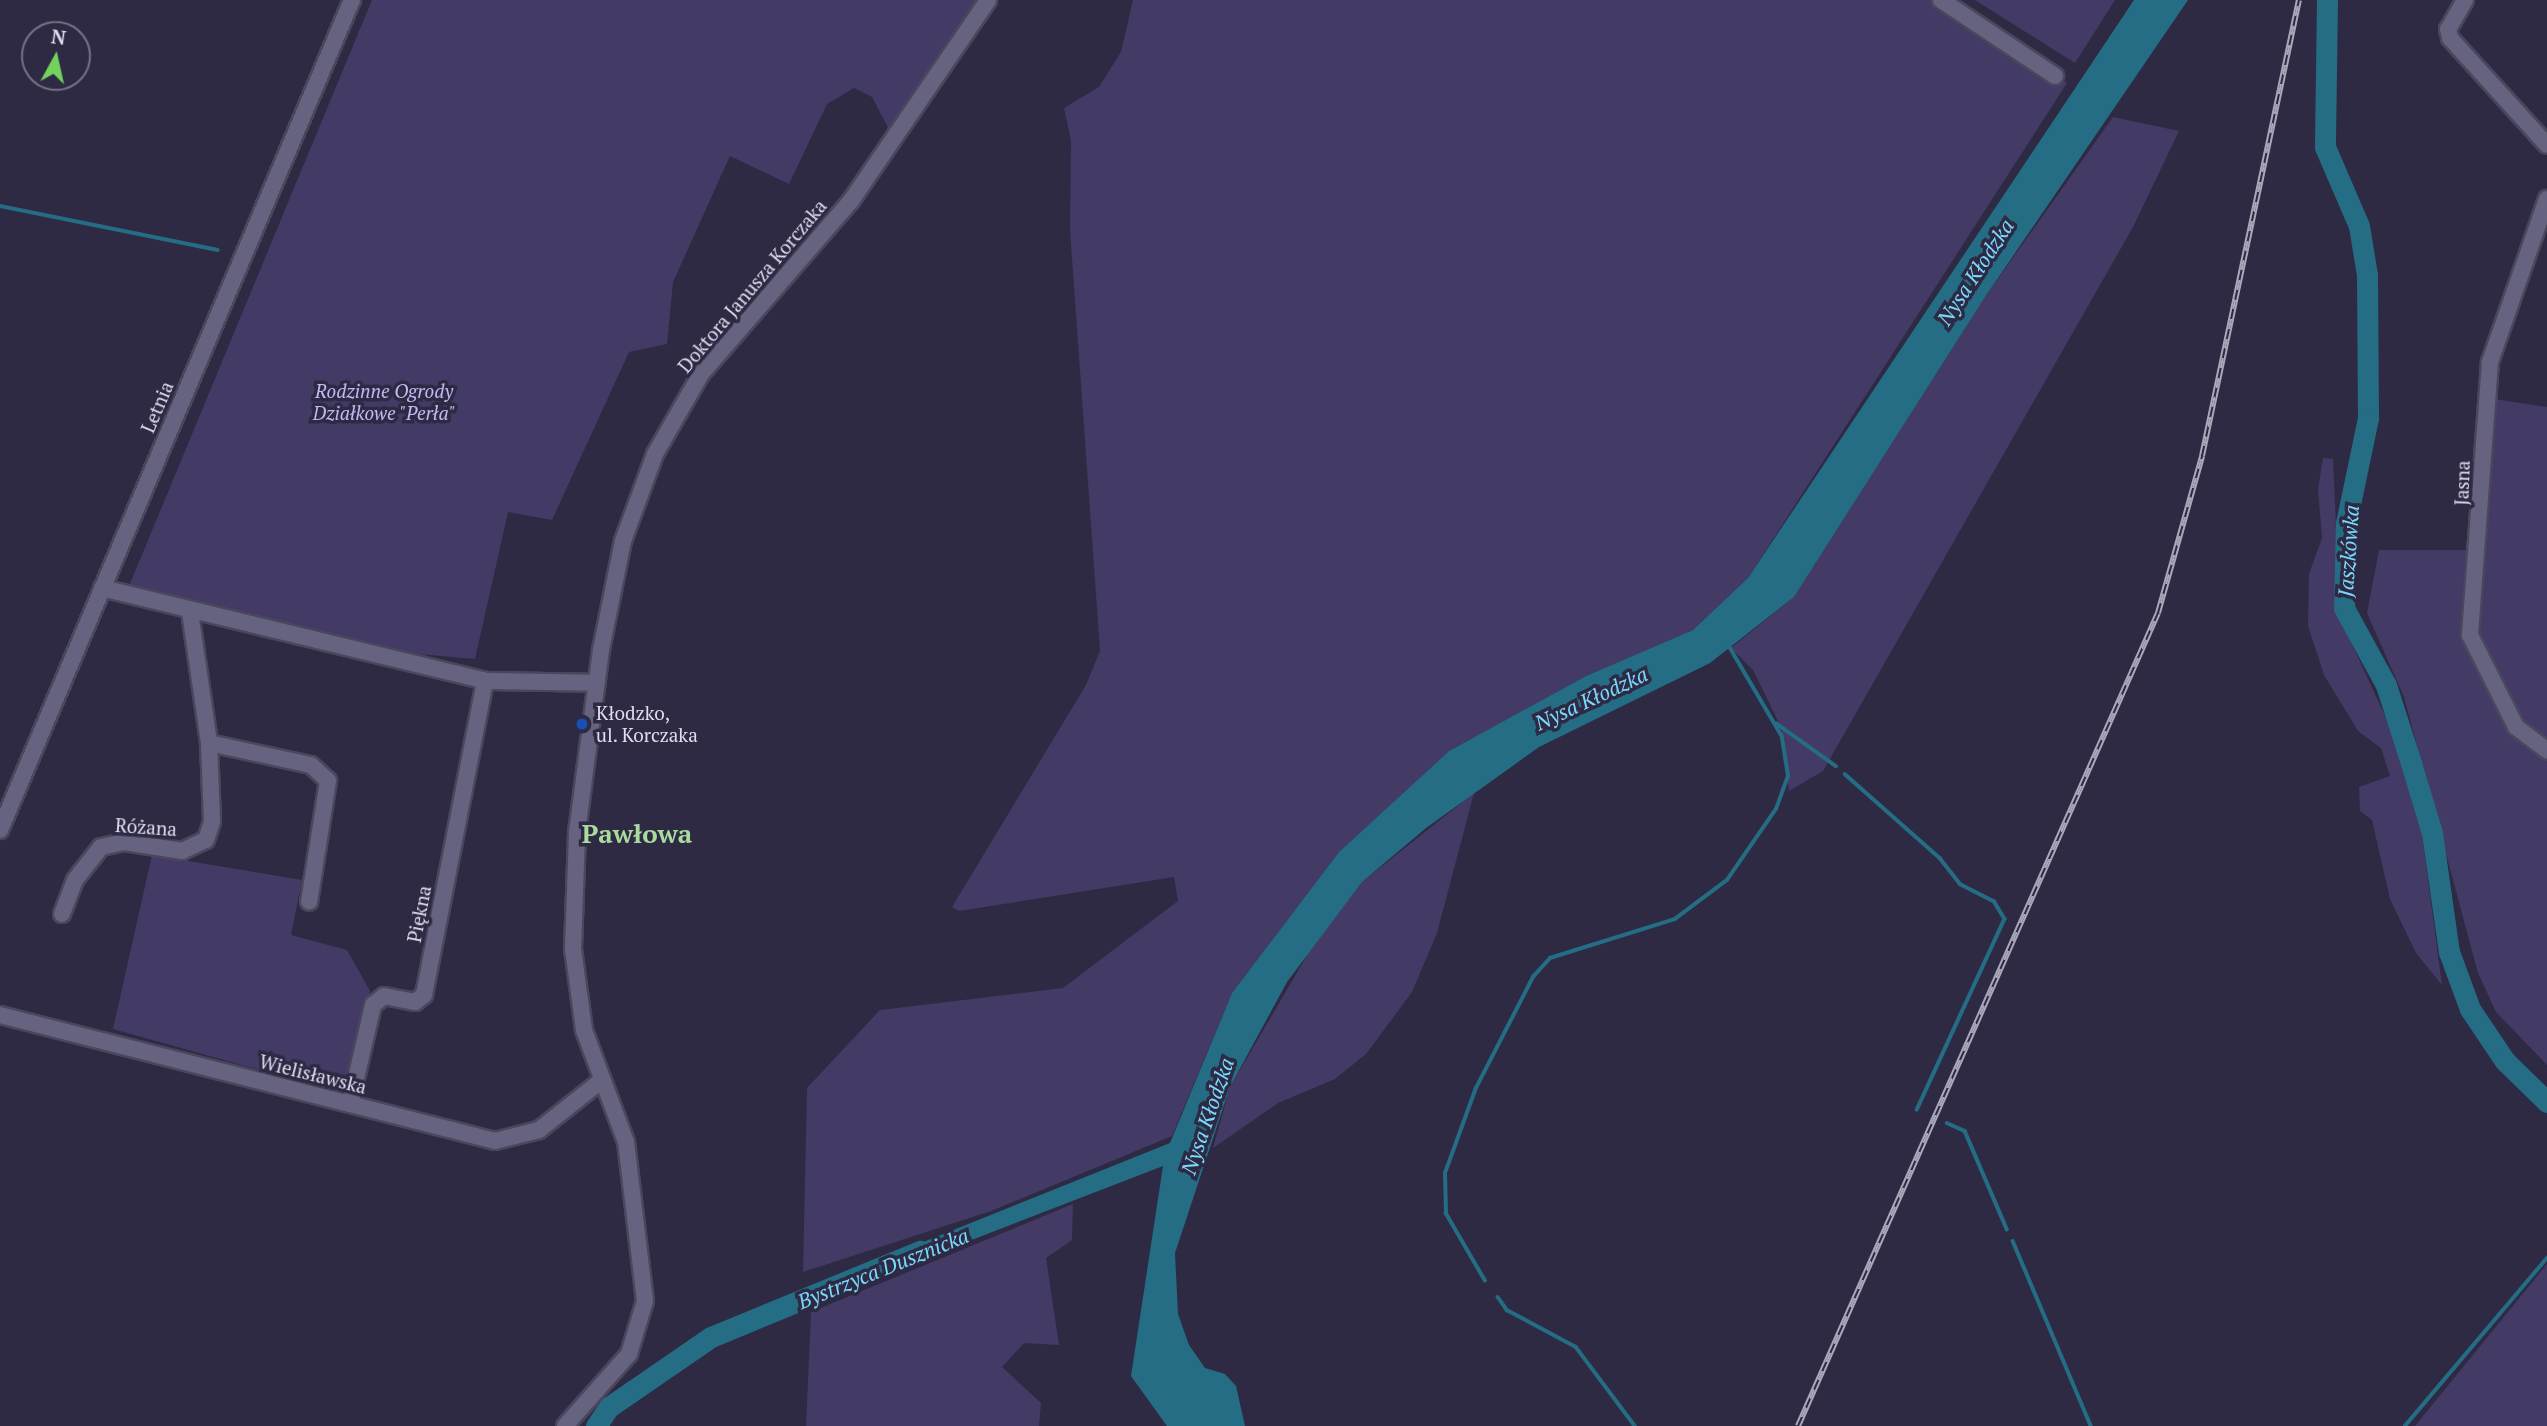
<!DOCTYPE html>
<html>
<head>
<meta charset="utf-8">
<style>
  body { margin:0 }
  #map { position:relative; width:2547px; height:1426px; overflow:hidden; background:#2e2a44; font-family:"PT Serif",serif }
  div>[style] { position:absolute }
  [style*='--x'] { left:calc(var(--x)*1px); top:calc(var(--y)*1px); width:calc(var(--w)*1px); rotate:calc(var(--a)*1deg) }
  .green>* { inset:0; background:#433b65 }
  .water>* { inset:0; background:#246d85 }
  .stream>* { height:3.5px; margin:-1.75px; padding:0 1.75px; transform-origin:1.75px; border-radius:1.75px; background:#246d85 }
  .river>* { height:21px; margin:-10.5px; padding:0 10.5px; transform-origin:10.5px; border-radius:10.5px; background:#246d85 }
  .roads { filter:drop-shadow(2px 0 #4a475c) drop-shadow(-2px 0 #4a475c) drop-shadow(0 2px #4a475c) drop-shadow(0 -2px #4a475c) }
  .minor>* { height:16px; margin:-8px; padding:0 8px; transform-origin:8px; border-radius:8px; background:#666380 }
  .rail>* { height:6px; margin-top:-3px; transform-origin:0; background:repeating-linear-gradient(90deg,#2e2a44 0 10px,#aaa9bc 0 20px); box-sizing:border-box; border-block:2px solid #aaa9bc }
  .dots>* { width:19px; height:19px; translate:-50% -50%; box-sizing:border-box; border:4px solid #2e2a44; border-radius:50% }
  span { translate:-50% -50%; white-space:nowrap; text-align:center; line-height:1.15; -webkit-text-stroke:7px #2e2a44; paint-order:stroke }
  .street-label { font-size:19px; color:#dfdeef }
  .park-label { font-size:19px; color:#c1baf1; font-style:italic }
  .poi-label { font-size:19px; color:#dfdeef }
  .left { translate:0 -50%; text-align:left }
  .water-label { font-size:21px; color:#78d9fc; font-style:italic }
  .district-label { font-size:26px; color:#a9db9d; font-weight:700 }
  .north { position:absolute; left:21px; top:21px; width:70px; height:70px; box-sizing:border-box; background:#2e2a44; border:2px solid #757288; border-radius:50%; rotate:8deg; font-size:19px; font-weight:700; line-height:28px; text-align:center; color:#dfdeef }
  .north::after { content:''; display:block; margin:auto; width:24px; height:32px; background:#73d25c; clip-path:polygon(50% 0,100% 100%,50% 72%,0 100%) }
</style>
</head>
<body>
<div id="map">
  <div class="green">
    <div style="clip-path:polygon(372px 0,981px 0,892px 135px,872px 97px,854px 88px,827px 104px,789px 184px,730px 156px,673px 282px,667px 344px,629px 352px,552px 520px,508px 512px,475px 659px,407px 653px,127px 591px)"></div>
    <div style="clip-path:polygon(1133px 0,1935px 0,2067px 83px,1748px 578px,1693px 630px,1586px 676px,1449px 751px,1339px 852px,1232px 993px,1172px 1136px,991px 1211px,803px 1272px,807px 1088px,880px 1010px,1063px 988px,1178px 901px,1174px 877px,959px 911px,952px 907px,1086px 685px,1100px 651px,1070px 230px,1071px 140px,1064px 108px,1099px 87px,1121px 52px)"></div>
    <div style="clip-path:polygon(1975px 0,2115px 0,2075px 63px)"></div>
    <div style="clip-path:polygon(2113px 117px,2179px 131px,2133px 227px,1823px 771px,1789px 791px,1781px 727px,1753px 670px,1731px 648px,1794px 597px,1985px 297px)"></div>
    <div style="clip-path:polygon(2493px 399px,2547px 407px,2547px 1065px,2496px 1012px,2478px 973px,2404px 697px,2367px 613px,2379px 550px,2485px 550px)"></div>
    <div style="clip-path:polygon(2323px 458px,2333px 459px,2340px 618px,2397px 742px,2421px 828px,2442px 985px,2416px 953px,2390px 899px,2372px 820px,2360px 811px,2359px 787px,2390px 776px,2381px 748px,2358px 731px,2324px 675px,2308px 626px,2309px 574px,2322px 538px,2318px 489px)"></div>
    <div style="clip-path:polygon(1474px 793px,1437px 933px,1412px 992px,1366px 1054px,1335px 1079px,1278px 1103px,1213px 1148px,1230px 1087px,1312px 947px,1362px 882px)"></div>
    <div style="clip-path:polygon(152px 855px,302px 880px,291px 935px,347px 950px,370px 991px,349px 1095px,113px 1029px)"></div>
    <div style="clip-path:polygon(1073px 1204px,1072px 1240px,1046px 1258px,1059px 1345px,1024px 1343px,1002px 1367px,1041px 1403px,1039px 1426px,806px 1426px,811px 1312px)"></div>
    <div style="clip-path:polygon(2547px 1264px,2547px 1426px,2415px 1426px)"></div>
  </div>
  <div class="water">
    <div style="clip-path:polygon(2134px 0,2188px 0,1985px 297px,1794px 597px,1710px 663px,1539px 747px,1426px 828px,1362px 882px,1287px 982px,1230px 1087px,1175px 1253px,1178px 1314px,1189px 1345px,1205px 1368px,1225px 1374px,1236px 1386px,1245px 1426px,1167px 1426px,1131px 1376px,1163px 1166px,889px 1272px,896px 1253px,1170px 1143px,1232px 993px,1339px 852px,1449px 751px,1586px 676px,1693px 630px,1748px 578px)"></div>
  </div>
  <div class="stream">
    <div style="--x:0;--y:206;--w:222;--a:11.4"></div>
    <div style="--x:1776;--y:723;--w:74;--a:35.6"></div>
    <div style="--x:1845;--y:774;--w:127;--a:41.5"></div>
    <div style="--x:1940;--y:858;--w:33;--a:52"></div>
    <div style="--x:1960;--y:884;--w:38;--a:27"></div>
    <div style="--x:1994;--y:901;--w:21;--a:59"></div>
    <div style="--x:2005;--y:919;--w:210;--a:114.7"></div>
    <div style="--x:1947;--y:1123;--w:20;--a:24"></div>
    <div style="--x:1965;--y:1131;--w:107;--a:66.8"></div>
    <div style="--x:2013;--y:1241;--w:201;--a:67.1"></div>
    <div style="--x:1485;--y:1281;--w:78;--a:-120.2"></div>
    <div style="--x:1446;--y:1214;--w:41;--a:-91.4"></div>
    <div style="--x:1445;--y:1173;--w:90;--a:-70"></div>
    <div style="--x:1476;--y:1088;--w:125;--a:-62.8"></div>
    <div style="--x:1533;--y:977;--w:25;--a:-48"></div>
    <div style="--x:1550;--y:958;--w:131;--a:-17.3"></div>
    <div style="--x:1675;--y:919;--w:65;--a:-36.9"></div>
    <div style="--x:1727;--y:880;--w:86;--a:-55.4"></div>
    <div style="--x:1776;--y:809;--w:35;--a:-70"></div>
    <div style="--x:1788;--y:776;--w:39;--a:-99"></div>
    <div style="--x:1782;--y:737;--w:107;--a:-120.4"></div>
    <div style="--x:1498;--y:1297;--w:16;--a:55"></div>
    <div style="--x:1507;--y:1310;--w:78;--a:28.2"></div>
    <div style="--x:1576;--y:1347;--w:99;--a:53.2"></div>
    <div style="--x:2405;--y:1426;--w:220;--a:-49.8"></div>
  </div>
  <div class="river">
    <div style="--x:2327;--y:0;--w:147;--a:90.8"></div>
    <div style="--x:2325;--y:147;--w:86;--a:66.7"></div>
    <div style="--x:2359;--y:226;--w:50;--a:80.7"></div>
    <div style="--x:2367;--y:275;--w:143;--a:89.6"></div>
    <div style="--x:2368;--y:418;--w:107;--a:101.8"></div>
    <div style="--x:2346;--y:523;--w:85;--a:91.3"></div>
    <div style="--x:2344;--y:608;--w:88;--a:61.4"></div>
    <div style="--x:2386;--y:685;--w:82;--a:72.2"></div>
    <div style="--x:2411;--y:763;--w:73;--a:73.3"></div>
    <div style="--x:2432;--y:833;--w:120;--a:81.9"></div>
    <div style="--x:2449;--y:952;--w:61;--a:69.8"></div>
    <div style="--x:2470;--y:1009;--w:63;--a:56.1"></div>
    <div style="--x:2505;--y:1061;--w:59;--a:44.3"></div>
    <div style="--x:596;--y:1426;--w:23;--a:-56"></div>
    <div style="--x:609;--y:1407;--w:124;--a:-34.5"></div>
    <div style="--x:711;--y:1337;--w:226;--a:-22.4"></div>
  </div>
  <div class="roads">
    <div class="minor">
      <div style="--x:1941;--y:0;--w:137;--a:33.7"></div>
      <div style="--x:2465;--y:0;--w:34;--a:120"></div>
      <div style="--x:2448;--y:29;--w:9;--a:77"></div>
      <div style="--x:2450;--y:38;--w:144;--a:47.8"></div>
      <div style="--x:2547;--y:199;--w:173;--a:109.3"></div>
      <div style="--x:2490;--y:362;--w:274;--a:94.2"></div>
      <div style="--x:2470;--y:635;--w:103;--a:63.4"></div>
      <div style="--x:2516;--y:727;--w:39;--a:37"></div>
      <div style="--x:102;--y:588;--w:394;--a:13.6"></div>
      <div style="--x:485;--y:681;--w:111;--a:1"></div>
      <div style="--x:190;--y:612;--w:132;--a:81.7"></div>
      <div style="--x:209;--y:743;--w:104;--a:12.2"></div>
      <div style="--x:311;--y:765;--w:23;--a:43"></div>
      <div style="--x:328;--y:781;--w:122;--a:98.9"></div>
      <div style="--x:0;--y:830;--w:902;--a:-67.02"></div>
      <div style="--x:62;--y:914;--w:36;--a:-69"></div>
      <div style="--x:75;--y:880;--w:42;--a:-51.8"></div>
      <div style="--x:101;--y:847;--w:24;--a:-12"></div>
      <div style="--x:124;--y:842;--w:59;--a:8.8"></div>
      <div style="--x:182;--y:851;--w:26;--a:-25"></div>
      <div style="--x:206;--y:840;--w:20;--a:-72"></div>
      <div style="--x:212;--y:821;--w:78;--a:-92.2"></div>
      <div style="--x:0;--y:1015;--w:511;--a:14.28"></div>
      <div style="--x:495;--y:1141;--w:45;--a:-14"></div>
      <div style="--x:539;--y:1130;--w:80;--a:-38.4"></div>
      <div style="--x:350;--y:1104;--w:102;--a:-76.9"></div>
      <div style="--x:373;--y:1005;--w:14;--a:-39"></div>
      <div style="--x:384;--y:996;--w:32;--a:11"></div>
      <div style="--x:415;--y:1002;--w:11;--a:-38"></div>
      <div style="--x:424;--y:995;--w:320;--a:-79"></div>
      <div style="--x:565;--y:1426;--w:96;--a:-48.4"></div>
      <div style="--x:629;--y:1354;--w:55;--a:-73.2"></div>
      <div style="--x:645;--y:1301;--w:160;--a:-96.8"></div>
      <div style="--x:626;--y:1142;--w:120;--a:-110.6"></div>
      <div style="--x:584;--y:1030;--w:82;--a:-97.7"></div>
      <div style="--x:573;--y:949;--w:117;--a:-88"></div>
      <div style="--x:577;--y:832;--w:184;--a:-82.5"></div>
      <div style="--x:601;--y:650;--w:111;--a:-78.6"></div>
      <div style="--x:623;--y:541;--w:93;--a:-69.8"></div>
      <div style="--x:655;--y:454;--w:92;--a:-60.1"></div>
      <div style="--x:701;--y:374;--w:229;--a:-49.1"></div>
      <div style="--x:851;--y:201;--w:243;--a:-55.7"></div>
    </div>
  </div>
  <div class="rail">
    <div style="--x:1798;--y:1426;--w:889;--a:-66.12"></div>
    <div style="--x:2158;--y:613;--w:163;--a:-74.3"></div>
    <div style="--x:2202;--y:456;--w:466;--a:-78"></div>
  </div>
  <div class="dots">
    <div style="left:582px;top:724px;background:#1a4fb4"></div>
  </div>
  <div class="street-label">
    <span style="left:752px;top:286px;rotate:-50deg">Doktora Janusza Korczaka</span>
    <span style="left:157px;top:407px;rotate:-67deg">Letnia</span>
    <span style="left:2462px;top:483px;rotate:-88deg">Jasna</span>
    <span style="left:146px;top:827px;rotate:4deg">Różana</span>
    <span style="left:419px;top:914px;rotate:-79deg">Piękna</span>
    <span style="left:313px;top:1074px;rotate:14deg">Wielisławska</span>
  </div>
  <div class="park-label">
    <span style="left:384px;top:402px">Rodzinne Ogrody<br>Działkowe "Perła"</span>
  </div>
  <div class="poi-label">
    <span class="left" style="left:596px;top:724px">Kłodzko,<br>ul. Korczaka</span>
  </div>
  <div class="water-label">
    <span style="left:1975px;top:272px;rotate:-57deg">Nysa Kłodzka</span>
    <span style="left:2348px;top:551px;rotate:-86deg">Jaszkówka</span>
    <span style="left:1591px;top:698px;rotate:-25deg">Nysa Kłodzka</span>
    <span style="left:1207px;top:1116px;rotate:-71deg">Nysa Kłodzka</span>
    <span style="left:883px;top:1268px;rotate:-22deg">Bystrzyca Dusznicka</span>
  </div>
  <div class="district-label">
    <span style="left:637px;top:834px">Pawłowa</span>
  </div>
  <div class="north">N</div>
</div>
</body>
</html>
